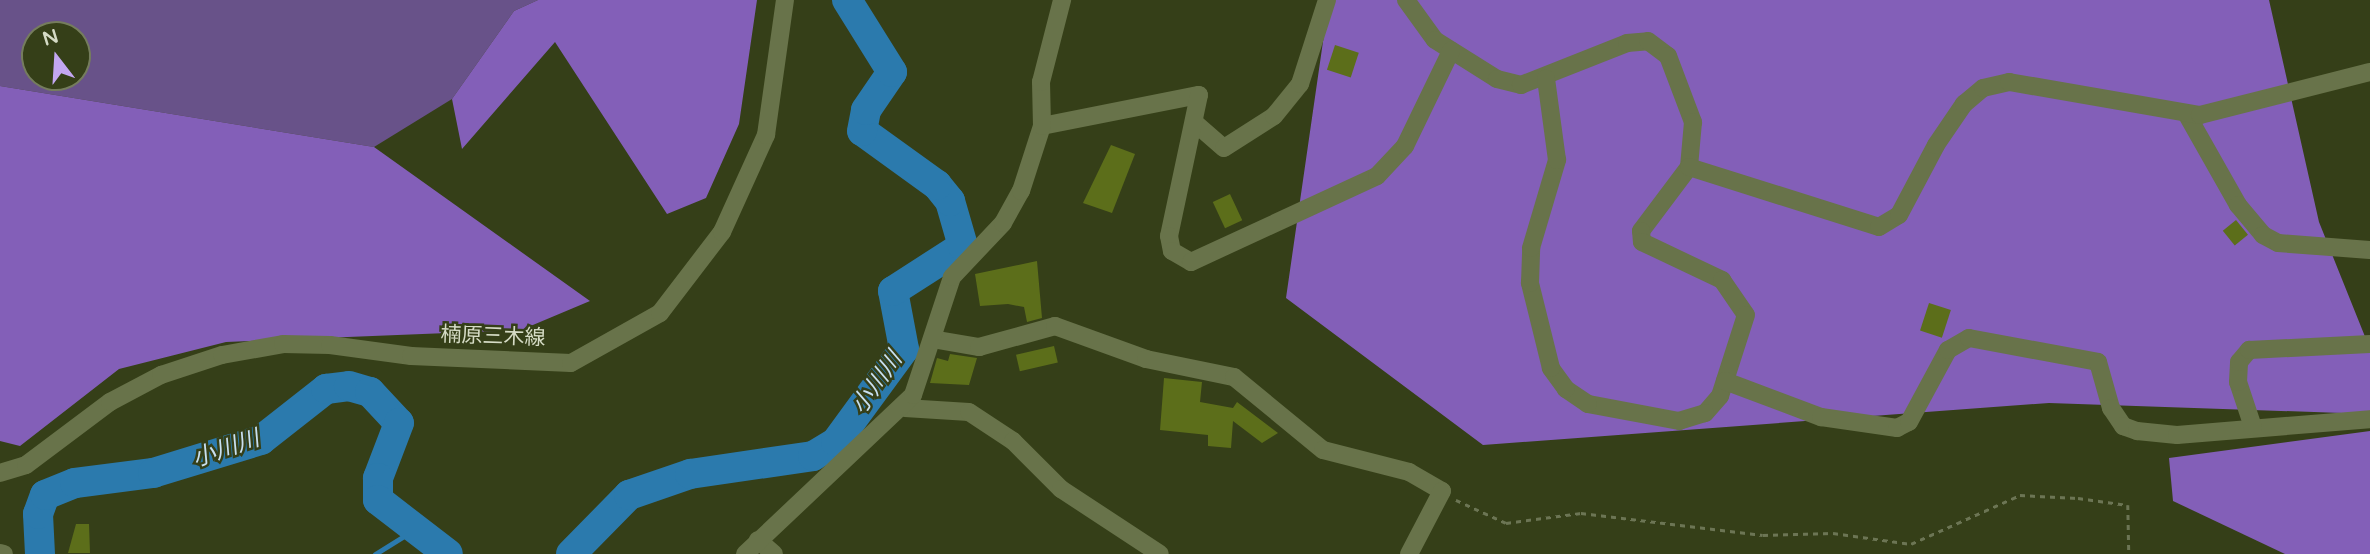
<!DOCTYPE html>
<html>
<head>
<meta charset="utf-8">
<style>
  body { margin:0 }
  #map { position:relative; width:2370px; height:554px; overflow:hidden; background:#353f18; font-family:"Varela Round","Noto Sans JP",sans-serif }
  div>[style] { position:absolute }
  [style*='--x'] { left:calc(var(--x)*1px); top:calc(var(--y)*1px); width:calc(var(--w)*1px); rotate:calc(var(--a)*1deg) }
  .green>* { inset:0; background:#685289 }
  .forest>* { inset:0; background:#835fb8 }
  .stream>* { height:5px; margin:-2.5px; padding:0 2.5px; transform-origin:2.5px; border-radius:2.5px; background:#2b7aad }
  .river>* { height:30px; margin:-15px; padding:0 15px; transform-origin:15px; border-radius:15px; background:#2b7aad }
  .building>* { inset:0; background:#5c6e1a; transform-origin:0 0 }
  .path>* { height:2.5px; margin-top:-1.25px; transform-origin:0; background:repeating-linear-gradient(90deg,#6c7554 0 5px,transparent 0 10px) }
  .street>* { height:18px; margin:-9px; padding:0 9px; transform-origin:9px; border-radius:9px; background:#68734a }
  .secondary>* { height:18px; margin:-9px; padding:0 9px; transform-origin:9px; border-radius:9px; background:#68734a }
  span { translate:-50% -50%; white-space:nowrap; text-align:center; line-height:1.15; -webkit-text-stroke:5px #353f18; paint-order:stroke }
  .street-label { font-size:21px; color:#d5dbc5 }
  .water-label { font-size:23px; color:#c9e0f1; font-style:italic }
  .north { position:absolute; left:21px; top:21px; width:70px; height:70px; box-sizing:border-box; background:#353f18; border:2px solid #757d5d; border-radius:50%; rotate:343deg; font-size:19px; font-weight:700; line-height:28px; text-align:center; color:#d5dbc5 }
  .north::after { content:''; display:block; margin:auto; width:24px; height:32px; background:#c3a7f2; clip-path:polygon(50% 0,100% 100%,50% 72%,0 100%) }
</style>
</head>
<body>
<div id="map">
  <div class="green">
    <div style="clip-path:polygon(evenodd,0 0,538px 0,514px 11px,452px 99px,374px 147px,0 86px,0 0,35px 35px,77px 35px,77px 77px,35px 77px,35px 35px)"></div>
  </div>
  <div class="forest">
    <div style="clip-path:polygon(538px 0,757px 0,739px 124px,706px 198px,667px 214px,555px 42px,462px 149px,452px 99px,514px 11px)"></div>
    <div style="clip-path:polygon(1329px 0,2269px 0,2319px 222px,2370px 349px,2370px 414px,2049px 403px,1483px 445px,1286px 298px)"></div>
    <div style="clip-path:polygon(0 86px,374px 147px,590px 301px,521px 330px,226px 342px,119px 369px,20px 446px,0 441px)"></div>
    <div style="clip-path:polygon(2370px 431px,2370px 554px,2285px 554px,2173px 501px,2169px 458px)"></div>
  </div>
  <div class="stream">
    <div style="--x:375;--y:554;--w:49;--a:-31.8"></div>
  </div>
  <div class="river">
    <div style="--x:40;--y:554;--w:40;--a:-92.9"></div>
    <div style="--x:38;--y:514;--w:20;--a:-70"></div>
    <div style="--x:45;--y:495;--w:32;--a:-22"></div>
    <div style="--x:75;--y:483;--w:79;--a:-7.3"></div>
    <div style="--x:153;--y:473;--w:113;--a:-17"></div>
    <div style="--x:261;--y:440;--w:83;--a:-38.1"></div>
    <div style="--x:326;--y:389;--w:23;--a:-7"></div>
    <div style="--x:349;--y:386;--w:22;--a:16"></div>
    <div style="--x:370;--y:392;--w:42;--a:46.9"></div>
    <div style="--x:399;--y:423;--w:59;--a:110.9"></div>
    <div style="--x:378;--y:478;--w:22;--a:90"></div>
    <div style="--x:378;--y:500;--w:88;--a:37.6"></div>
    <div style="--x:571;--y:554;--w:83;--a:-45.5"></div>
    <div style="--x:629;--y:495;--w:65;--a:-19"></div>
    <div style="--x:690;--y:474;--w:124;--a:-8.3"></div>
    <div style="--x:813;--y:456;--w:27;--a:-31"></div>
    <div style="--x:836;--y:442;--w:115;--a:-53.8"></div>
    <div style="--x:904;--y:349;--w:59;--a:-100.7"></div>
    <div style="--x:893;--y:291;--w:83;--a:-32.7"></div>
    <div style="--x:963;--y:246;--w:47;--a:-106.1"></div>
    <div style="--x:950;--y:201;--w:21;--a:-129"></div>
    <div style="--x:937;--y:185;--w:92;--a:-144.2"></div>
    <div style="--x:862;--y:131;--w:21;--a:-79"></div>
    <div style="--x:866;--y:110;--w:46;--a:-55.6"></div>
    <div style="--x:892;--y:72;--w:85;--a:-122"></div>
  </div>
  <div class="building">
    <div style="left:1335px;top:45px;width:25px;height:26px;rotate:18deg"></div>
    <div style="clip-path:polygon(1111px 145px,1135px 154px,1112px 213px,1083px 203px)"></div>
    <div style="left:1230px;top:194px;width:29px;height:19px;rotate:65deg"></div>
    <div style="left:2236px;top:220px;width:19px;height:17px;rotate:51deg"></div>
    <div style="clip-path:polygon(1037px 261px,1042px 318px,1027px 322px,1024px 307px,1008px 304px,980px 306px,975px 274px)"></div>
    <div style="left:1929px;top:303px;width:23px;height:29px;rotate:18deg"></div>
    <div style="left:1054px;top:346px;width:17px;height:39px;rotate:77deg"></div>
    <div style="clip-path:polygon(950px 354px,977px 358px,969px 385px,930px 383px,937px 358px,948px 361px)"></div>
    <div style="clip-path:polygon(1164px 378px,1202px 382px,1200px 402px,1233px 408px,1237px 402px,1278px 433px,1262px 443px,1233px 421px,1231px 448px,1208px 446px,1208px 435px,1160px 430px)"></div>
    <div style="clip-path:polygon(76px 524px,89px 524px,90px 553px,68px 553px)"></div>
  </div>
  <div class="path">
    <div style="--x:1456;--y:500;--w:55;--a:24.7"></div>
    <div style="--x:1506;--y:523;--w:76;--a:-7.6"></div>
    <div style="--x:1581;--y:513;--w:183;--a:6.9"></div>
    <div style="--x:1763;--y:535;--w:70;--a:-1.6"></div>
    <div style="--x:1833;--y:533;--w:79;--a:8"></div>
    <div style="--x:1911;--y:544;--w:120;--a:-24.2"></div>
    <div style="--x:2020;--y:495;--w:58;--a:3"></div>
    <div style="--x:2078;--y:498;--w:50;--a:8"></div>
    <div style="--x:2128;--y:505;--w:49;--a:88.8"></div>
  </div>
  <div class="street">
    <div style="--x:1406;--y:0;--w:49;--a:54.1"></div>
    <div style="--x:1435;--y:40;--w:73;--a:32.2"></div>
    <div style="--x:1497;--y:79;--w:25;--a:14"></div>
    <div style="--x:1521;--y:85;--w:114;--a:-21.6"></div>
    <div style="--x:1627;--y:43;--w:21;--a:-5"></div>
    <div style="--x:1648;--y:41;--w:25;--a:37"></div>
    <div style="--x:1668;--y:56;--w:71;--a:69.3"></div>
    <div style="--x:1693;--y:122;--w:45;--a:95.1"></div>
    <div style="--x:1689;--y:167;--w:80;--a:126.9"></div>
    <div style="--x:1641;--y:231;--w:11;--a:85"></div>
    <div style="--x:1642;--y:242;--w:89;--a:25.4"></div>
    <div style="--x:1722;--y:280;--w:42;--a:55.6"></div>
    <div style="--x:1746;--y:315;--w:85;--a:107.8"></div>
    <div style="--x:1720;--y:396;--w:23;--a:131"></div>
    <div style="--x:1705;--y:413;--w:27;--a:163"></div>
    <div style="--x:1679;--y:421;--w:93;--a:-169.4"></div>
    <div style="--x:1588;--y:404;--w:27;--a:-146"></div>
    <div style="--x:1566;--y:389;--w:26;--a:-126"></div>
    <div style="--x:1551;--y:368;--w:88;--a:-103.9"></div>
    <div style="--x:1530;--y:283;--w:35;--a:-88"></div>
    <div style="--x:1531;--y:248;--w:92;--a:-73.5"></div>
    <div style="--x:1557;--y:160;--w:82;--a:-97.7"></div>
    <div style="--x:2186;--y:113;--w:106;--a:60.5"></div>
    <div style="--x:2238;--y:205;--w:39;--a:50"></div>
    <div style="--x:2263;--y:235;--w:17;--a:28"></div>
    <div style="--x:2278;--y:243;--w:92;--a:4.4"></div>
    <div style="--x:1195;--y:123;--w:38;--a:41"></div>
    <div style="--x:1224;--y:148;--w:59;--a:-32.6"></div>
    <div style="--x:1274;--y:116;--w:41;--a:-50.9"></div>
    <div style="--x:1300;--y:84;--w:88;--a:-72.2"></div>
    <div style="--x:1042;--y:126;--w:160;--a:-11.2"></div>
    <div style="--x:1199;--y:95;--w:144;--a:102"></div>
    <div style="--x:1169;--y:236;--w:15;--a:79"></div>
    <div style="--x:1172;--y:251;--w:22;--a:30"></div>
    <div style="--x:1191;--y:262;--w:205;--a:-24.8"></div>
    <div style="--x:1377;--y:176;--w:41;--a:-47"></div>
    <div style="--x:1405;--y:146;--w:106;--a:-64.2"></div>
    <div style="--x:1689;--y:167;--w:199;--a:17.5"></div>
    <div style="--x:1879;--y:227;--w:23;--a:-31"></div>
    <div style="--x:1899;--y:215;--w:79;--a:-62.1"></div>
    <div style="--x:1936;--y:145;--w:50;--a:-55.7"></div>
    <div style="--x:1964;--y:104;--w:25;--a:-40"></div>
    <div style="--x:1983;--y:88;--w:27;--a:-13"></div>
    <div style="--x:2009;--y:82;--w:194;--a:9.8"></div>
    <div style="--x:2200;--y:115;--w:175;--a:-14.2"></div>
    <div style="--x:932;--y:339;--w:48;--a:9.7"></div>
    <div style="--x:979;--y:347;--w:79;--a:-15.4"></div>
    <div style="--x:1055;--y:326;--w:97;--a:19.9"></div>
    <div style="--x:1146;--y:359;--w:90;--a:11.6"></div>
    <div style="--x:1234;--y:377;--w:115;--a:39.4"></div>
    <div style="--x:1323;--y:450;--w:89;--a:14.3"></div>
    <div style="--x:1409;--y:472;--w:38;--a:30"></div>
    <div style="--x:1442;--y:491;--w:71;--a:117.6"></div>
    <div style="--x:1725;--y:381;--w:103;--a:20.6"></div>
    <div style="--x:1821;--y:417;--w:77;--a:8.2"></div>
    <div style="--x:1897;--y:428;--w:13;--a:-27"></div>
    <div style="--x:1909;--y:422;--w:82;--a:-61.6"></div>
    <div style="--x:1948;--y:350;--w:24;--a:-30"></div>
    <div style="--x:1969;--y:338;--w:131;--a:10.5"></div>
    <div style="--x:2098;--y:362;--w:48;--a:74.2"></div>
    <div style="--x:2111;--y:408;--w:22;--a:56"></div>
    <div style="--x:2123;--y:426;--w:15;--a:20"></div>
    <div style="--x:2137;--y:431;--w:40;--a:5.7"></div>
    <div style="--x:2177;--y:435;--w:194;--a:-4.7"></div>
    <div style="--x:905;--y:408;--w:64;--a:3.6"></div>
    <div style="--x:969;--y:412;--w:53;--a:33.4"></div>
    <div style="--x:1013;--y:441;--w:68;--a:45"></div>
    <div style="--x:1061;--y:489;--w:118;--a:33.3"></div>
    <div style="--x:2253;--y:427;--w:47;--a:-108.4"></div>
    <div style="--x:2238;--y:382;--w:20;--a:-87"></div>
    <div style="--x:2239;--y:362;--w:16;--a:-50"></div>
    <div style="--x:2249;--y:350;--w:121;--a:-2.8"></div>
    <div style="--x:758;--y:540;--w:21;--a:41"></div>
    <div style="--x:745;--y:554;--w:231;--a:-43.4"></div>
    <div style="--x:913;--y:395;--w:124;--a:-71.7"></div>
    <div style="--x:952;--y:277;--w:74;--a:-46.6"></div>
    <div style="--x:1003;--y:223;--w:37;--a:-61"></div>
    <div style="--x:1021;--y:191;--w:68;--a:-72.1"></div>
    <div style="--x:1042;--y:126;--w:44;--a:-91.3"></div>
    <div style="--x:1041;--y:82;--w:85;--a:-75.6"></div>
  </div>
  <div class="secondary">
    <div style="--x:0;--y:473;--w:27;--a:-17"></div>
    <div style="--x:26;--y:465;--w:105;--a:-36.9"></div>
    <div style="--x:110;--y:402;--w:58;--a:-27.9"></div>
    <div style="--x:161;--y:375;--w:64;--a:-18.2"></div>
    <div style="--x:222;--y:355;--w:62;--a:-10.2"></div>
    <div style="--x:283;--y:344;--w:47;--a:1.2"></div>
    <div style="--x:330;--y:345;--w:82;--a:7.7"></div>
    <div style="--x:411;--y:356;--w:160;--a:2.5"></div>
    <div style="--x:571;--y:363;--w:102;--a:-29.3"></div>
    <div style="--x:660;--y:313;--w:102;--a:-52.6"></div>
    <div style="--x:722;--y:232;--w:107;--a:-65.6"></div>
    <div style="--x:766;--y:135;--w:136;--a:-82"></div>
    <div style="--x:0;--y:553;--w:4;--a:14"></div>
  </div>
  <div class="street-label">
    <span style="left:493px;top:337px;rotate:2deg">楠原三木線</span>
  </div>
  <div class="water-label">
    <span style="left:877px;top:383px;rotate:-55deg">小川川</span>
    <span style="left:226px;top:449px;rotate:-19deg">小川川</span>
  </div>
  <div class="north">N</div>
</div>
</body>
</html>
